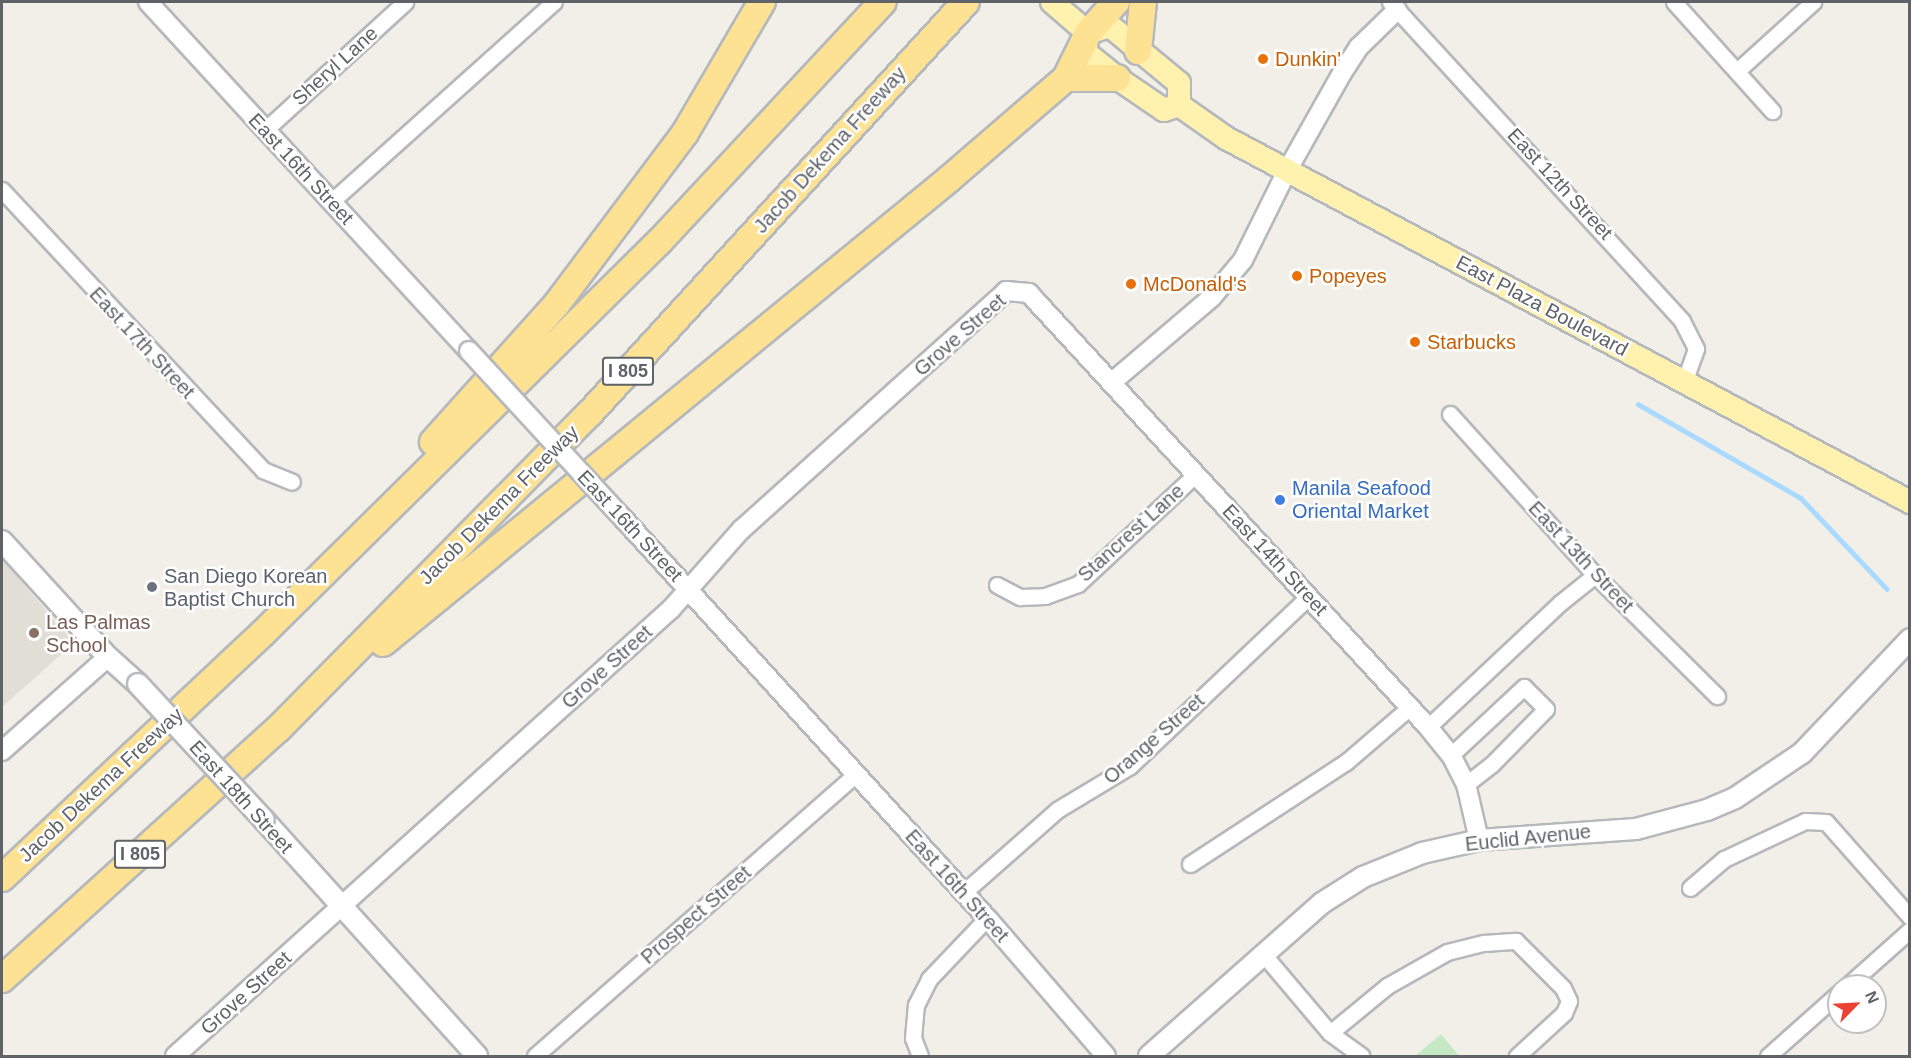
<!DOCTYPE html>
<html>
<head>
<meta charset="utf-8">
<style>
  body { margin:0 }
  #map { position:relative; width:1911px; height:1058px; overflow:hidden; background:#f1efe8; font-family:Helvetica,sans-serif }
  div>[style] { position:absolute }
  [style*='--x'] { left:calc(var(--x)*1px); top:calc(var(--y)*1px); width:calc(var(--w)*1px); rotate:calc(var(--a)*1deg) }
  .education>* { inset:0; background:#e1ded6 }
  .green>* { inset:0; background:#c5e8c5 }
  .stream>* { height:4.5px; margin:-2.25px; padding:0 2.25px; transform-origin:2.25px; border-radius:2.25px; background:#aadaff }
  .roads { filter:drop-shadow(2px 0 #b5b8bc) drop-shadow(-2px 0 #b5b8bc) drop-shadow(0 2px #b5b8bc) drop-shadow(0 -2px #b5b8bc) }
  .minor>* { height:15px; margin:-7.5px; padding:0 7.5px; transform-origin:7.5px; border-radius:7.5px; background:#fff }
  .tertiary>* { height:18px; margin:-9px; padding:0 9px; transform-origin:9px; border-radius:9px; background:#fff }
  .secondary>* { height:20px; margin:-10px; padding:0 10px; transform-origin:10px; border-radius:10px; background:#fff }
  .primary>* { height:22px; margin:-11px; padding:0 11px; transform-origin:11px; border-radius:11px; background:#fff2af }
  .motorway>* { height:26px; margin:-13px; padding:0 13px; transform-origin:13px; border-radius:13px; background:#fde293 }
  .bridges { filter:drop-shadow(2px 0 #b5b8bc) drop-shadow(-2px 0 #b5b8bc) drop-shadow(0 2px #b5b8bc) drop-shadow(0 -2px #b5b8bc) }
  .tertiary-bridge>* { height:18px; margin:-9px; padding:0 9px; transform-origin:9px; border-radius:9px; background:#fff }
  .secondary-bridge>* { height:20px; margin:-10px; padding:0 10px; transform-origin:10px; border-radius:10px; background:#fff }
  .dots>* { width:16px; height:16px; translate:-50% -50%; box-sizing:border-box; border:3px solid #fff; border-radius:50% }
  span { translate:-50% -50%; white-space:nowrap; text-align:center; line-height:1.15; -webkit-text-stroke:5px #fff; paint-order:stroke }
  .shield-label span { padding:2px 4px; background:#fff; border:2px solid; border-radius:4px; -webkit-text-stroke-width:0 }
  .shield-label { font-size:18px; color:#5f6368; font-weight:700 }
  .food-label { font-size:20px; color:#c56008 }
  .left { translate:0 -50%; text-align:left }
  .street-label { font-size:20px; color:#5f6368 }
  .shop-label { font-size:20px; color:#366cbe }
  .worship-label { font-size:20px; color:#5b616d }
  .education-label { font-size:20px; color:#785e54 }
  .frame { position:absolute; inset:0; border:3px solid #5f6368; pointer-events:none }
  .north { position:absolute; left:1827px; top:974px; width:60px; height:60px; box-sizing:border-box; background:#fff; border:2px solid #bfc1c3; border-radius:50%; rotate:66deg; font-size:16px; font-weight:700; line-height:24px; text-align:center; color:#5f6368 }
  .north::after { content:''; display:block; margin:auto; width:21px; height:27px; background:#ea4335; clip-path:polygon(50% 0,100% 100%,50% 72%,0 100%) }
</style>
</head>
<body>
<div id="map">
  <div class="education">
    <div style="clip-path:polygon(2px 559px,74px 643px,2px 707px)"></div>
  </div>
  <div class="green">
    <div style="clip-path:polygon(1441px 1034px,1459px 1056px,1415px 1056px)"></div>
  </div>
  <div class="stream">
    <div style="--x:1638;--y:404;--w:188;--a:30"></div>
    <div style="--x:1801;--y:498;--w:125;--a:46.6"></div>
  </div>
  <div class="roads">
    <div class="minor">
      <div style="--x:1390;--y:2;--w:432;--a:47.5"></div>
      <div style="--x:1682;--y:321;--w:31;--a:63"></div>
      <div style="--x:1696;--y:349;--w:35;--a:110"></div>
      <div style="--x:1674;--y:2;--w:147;--a:48"></div>
      <div style="--x:1737;--y:71;--w:103;--a:-42.2"></div>
      <div style="--x:265;--y:130;--w:190;--a:-42.4"></div>
      <div style="--x:2;--y:190;--w:383;--a:47"></div>
      <div style="--x:263;--y:470;--w:31;--a:22"></div>
      <div style="--x:332;--y:201;--w:298;--a:-41.9"></div>
      <div style="--x:1450;--y:414;--w:217;--a:48"></div>
      <div style="--x:1595;--y:575;--w:172;--a:44.8"></div>
      <div style="--x:997;--y:585;--w:26;--a:28"></div>
      <div style="--x:1020;--y:597;--w:25;--a:-2"></div>
      <div style="--x:1045;--y:596;--w:35;--a:-20"></div>
      <div style="--x:1078;--y:584;--w:161;--a:-43"></div>
      <div style="--x:1428;--y:727;--w:181;--a:-43.2"></div>
      <div style="--x:1560;--y:603;--w:45;--a:-38.7"></div>
      <div style="--x:1451;--y:755;--w:100;--a:-43"></div>
      <div style="--x:1524;--y:687;--w:31;--a:45"></div>
      <div style="--x:1546;--y:709;--w:77;--a:134.5"></div>
      <div style="--x:1492;--y:764;--w:33;--a:142"></div>
      <div style="--x:1190;--y:864;--w:186;--a:-33.2"></div>
      <div style="--x:1346;--y:762;--w:84;--a:-40.7"></div>
      <div style="--x:1690;--y:888;--w:45;--a:-40.5"></div>
      <div style="--x:1724;--y:859;--w:89;--a:-25.1"></div>
      <div style="--x:1805;--y:821;--w:21;--a:3"></div>
      <div style="--x:1826;--y:822;--w:127;--a:48.5"></div>
      <div style="--x:963;--y:893;--w:125;--a:-41.4"></div>
      <div style="--x:1057;--y:810;--w:85;--a:-31.1"></div>
      <div style="--x:1130;--y:766;--w:245;--a:-43.5"></div>
      <div style="--x:1264;--y:955;--w:102;--a:49.8"></div>
      <div style="--x:1330;--y:1033;--w:39;--a:36"></div>
      <div style="--x:1847;--y:986;--w:84;--a:-41.6"></div>
      <div style="--x:1330;--y:1033;--w:74;--a:-39.5"></div>
      <div style="--x:1387;--y:986;--w:69;--a:-29.5"></div>
      <div style="--x:1447;--y:952;--w:38;--a:-14"></div>
      <div style="--x:1484;--y:943;--w:32;--a:-4"></div>
      <div style="--x:1516;--y:941;--w:66;--a:45"></div>
      <div style="--x:1563;--y:988;--w:14;--a:65"></div>
      <div style="--x:1569;--y:1001;--w:13;--a:113"></div>
      <div style="--x:1564;--y:1013;--w:64;--a:137.5"></div>
      <div style="--x:535;--y:1056;--w:427;--a:-41.3"></div>
      <div style="--x:920;--y:1056;--w:19;--a:-111"></div>
      <div style="--x:913;--y:1038;--w:33;--a:-85"></div>
      <div style="--x:916;--y:1005;--w:29;--a:-63"></div>
      <div style="--x:929;--y:979;--w:84;--a:-46.4"></div>
      <div style="--x:1768;--y:1056;--w:95;--a:-41.6"></div>
    </div>
    <div class="tertiary">
      <div style="--x:148;--y:2;--w:474;--a:47.4"></div>
      <div style="--x:1111;--y:383;--w:133;--a:-40.4"></div>
      <div style="--x:1212;--y:297;--w:48;--a:-50"></div>
      <div style="--x:1243;--y:260;--w:102;--a:-63.7"></div>
      <div style="--x:1288;--y:169;--w:110;--a:-60.6"></div>
      <div style="--x:1342;--y:73;--w:31;--a:-57"></div>
      <div style="--x:1359;--y:47;--w:53;--a:-44.2"></div>
      <div style="--x:620;--y:515;--w:545;--a:47.68"></div>
      <div style="--x:987;--y:918;--w:182;--a:49.2"></div>
      <div style="--x:2;--y:751;--w:142;--a:-41.6"></div>
      <div style="--x:175;--y:1056;--w:668;--a:-42.03"></div>
      <div style="--x:671;--y:609;--w:106;--a:-48.5"></div>
      <div style="--x:741;--y:530;--w:357;--a:-42"></div>
      <div style="--x:1006;--y:291;--w:23;--a:5"></div>
      <div style="--x:1029;--y:293;--w:11;--a:49"></div>
      <div style="--x:1036;--y:301;--w:579;--a:47.38"></div>
      <div style="--x:1428;--y:727;--w:36;--a:51"></div>
      <div style="--x:1451;--y:755;--w:33;--a:63"></div>
      <div style="--x:1466;--y:784;--w:57;--a:76.9"></div>
    </div>
    <div class="secondary">
      <div style="--x:2;--y:541;--w:157;--a:47.6"></div>
      <div style="--x:108;--y:657;--w:40;--a:42"></div>
      <div style="--x:264;--y:820;--w:318;--a:47.9"></div>
      <div style="--x:1149;--y:1056;--w:231;--a:-41.5"></div>
      <div style="--x:1322;--y:903;--w:49;--a:-32.4"></div>
      <div style="--x:1363;--y:877;--w:64;--a:-22.1"></div>
      <div style="--x:1422;--y:853;--w:58;--a:-12.8"></div>
      <div style="--x:1479;--y:840;--w:157;--a:-4"></div>
      <div style="--x:1636;--y:829;--w:73;--a:-15"></div>
      <div style="--x:1707;--y:810;--w:30;--a:-23"></div>
      <div style="--x:1735;--y:798;--w:81;--a:-33.9"></div>
      <div style="--x:1802;--y:753;--w:157;--a:-46.5"></div>
    </div>
    <div class="primary">
      <div style="--x:1052;--y:2;--w:48;--a:40.7"></div>
      <div style="--x:1088;--y:33;--w:23;--a:-18"></div>
      <div style="--x:1110;--y:26;--w:89;--a:39.6"></div>
      <div style="--x:1179;--y:83;--w:22;--a:90"></div>
      <div style="--x:1088;--y:33;--w:19;--a:99"></div>
      <div style="--x:1085;--y:52;--w:41;--a:39.1"></div>
      <div style="--x:1117;--y:78;--w:57;--a:34.2"></div>
      <div style="--x:1164;--y:110;--w:16;--a:-18"></div>
      <div style="--x:1179;--y:105;--w:57;--a:35.1"></div>
      <div style="--x:1226;--y:138;--w:775;--a:28.02"></div>
    </div>
    <div class="motorway">
      <div style="--x:1138;--y:51;--w:49;--a:-84.2"></div>
      <div style="--x:1066;--y:78;--w:51;--a:0"></div>
      <div style="--x:433;--y:442;--w:184;--a:-48.1"></div>
      <div style="--x:556;--y:305;--w:215;--a:-53.1"></div>
      <div style="--x:685;--y:133;--w:152;--a:-59.6"></div>
      <div style="--x:383;--y:643;--w:732;--a:-39.34"></div>
      <div style="--x:949;--y:179;--w:155;--a:-40.8"></div>
      <div style="--x:1066;--y:78;--w:50;--a:-63.9"></div>
      <div style="--x:1088;--y:33;--w:42;--a:-47.9"></div>
      <div style="--x:2;--y:878;--w:358;--a:-43.2"></div>
      <div style="--x:263;--y:633;--w:557;--a:-44.64"></div>
      <div style="--x:659;--y:242;--w:328;--a:-47"></div>
      <div style="--x:2;--y:979;--w:372;--a:-42.2"></div>
      <div style="--x:278;--y:729;--w:443;--a:-45.4"></div>
      <div style="--x:589;--y:414;--w:558;--a:-47.54"></div>
    </div>
  </div>
  <div class="bridges">
    <div class="tertiary-bridge">
      <div style="--x:469;--y:351;--w:223;--a:47.4"></div>
    </div>
    <div class="secondary-bridge">
      <div style="--x:138;--y:684;--w:185;--a:47.2"></div>
    </div>
  </div>
  <div class="dots">
    <div style="left:1263px;top:59px;background:#e8710a"></div>
    <div style="left:1297px;top:276px;background:#e8710a"></div>
    <div style="left:1131px;top:284px;background:#e8710a"></div>
    <div style="left:1415px;top:342px;background:#e8710a"></div>
    <div style="left:1280px;top:500px;background:#3f7fe0"></div>
    <div style="left:152px;top:587px;background:#6b7280"></div>
    <div style="left:34px;top:633px;background:#8d6e63"></div>
  </div>
  <div class="shield-label">
    <span style="left:628px;top:371px">I 805</span>
    <span style="left:140px;top:854px">I 805</span>
  </div>
  <div class="food-label">
    <span class="left" style="left:1275px;top:59px">Dunkin'</span>
    <span class="left" style="left:1309px;top:276px">Popeyes</span>
    <span class="left" style="left:1143px;top:284px">McDonald's</span>
    <span class="left" style="left:1427px;top:342px">Starbucks</span>
  </div>
  <div class="street-label">
    <span style="left:335px;top:66px;rotate:-42deg">Sheryl Lane</span>
    <span style="left:830px;top:150px;rotate:-48deg">Jacob Dekema Freeway</span>
    <span style="left:301px;top:169px;rotate:47deg">East 16th Street</span>
    <span style="left:1560px;top:184px;rotate:47deg">East 12th Street</span>
    <span style="left:1542px;top:306px;rotate:28deg">East Plaza Boulevard</span>
    <span style="left:960px;top:335px;rotate:-41deg">Grove Street</span>
    <span style="left:142px;top:343px;rotate:47deg">East 17th Street</span>
    <span style="left:499px;top:505px;rotate:-45deg">Jacob Dekema Freeway</span>
    <span style="left:630px;top:526px;rotate:47deg">East 16th Street</span>
    <span style="left:1131px;top:533px;rotate:-42deg">Stancrest Lane</span>
    <span style="left:1581px;top:557px;rotate:47deg">East 13th Street</span>
    <span style="left:1275px;top:560px;rotate:47deg">East 14th Street</span>
    <span style="left:607px;top:667px;rotate:-42deg">Grove Street</span>
    <span style="left:1154px;top:739px;rotate:-41deg">Orange Street</span>
    <span style="left:101px;top:785px;rotate:-43deg">Jacob Dekema Freeway</span>
    <span style="left:241px;top:797px;rotate:48deg">East 18th Street</span>
    <span style="left:1528px;top:838px;rotate:-6deg">Euclid Avenue</span>
    <span style="left:957px;top:886px;rotate:48deg">East 16th Street</span>
    <span style="left:696px;top:915px;rotate:-41deg">Prospect Street</span>
    <span style="left:246px;top:993px;rotate:-42deg">Grove Street</span>
  </div>
  <div class="shop-label">
    <span class="left" style="left:1292px;top:500px">Manila Seafood<br>Oriental Market</span>
  </div>
  <div class="worship-label">
    <span class="left" style="left:164px;top:588px">San Diego Korean<br>Baptist Church</span>
  </div>
  <div class="education-label">
    <span class="left" style="left:46px;top:634px">Las Palmas<br>School</span>
  </div>
  <div class="frame"></div>
  <div class="north">N</div>
</div>
</body>
</html>
